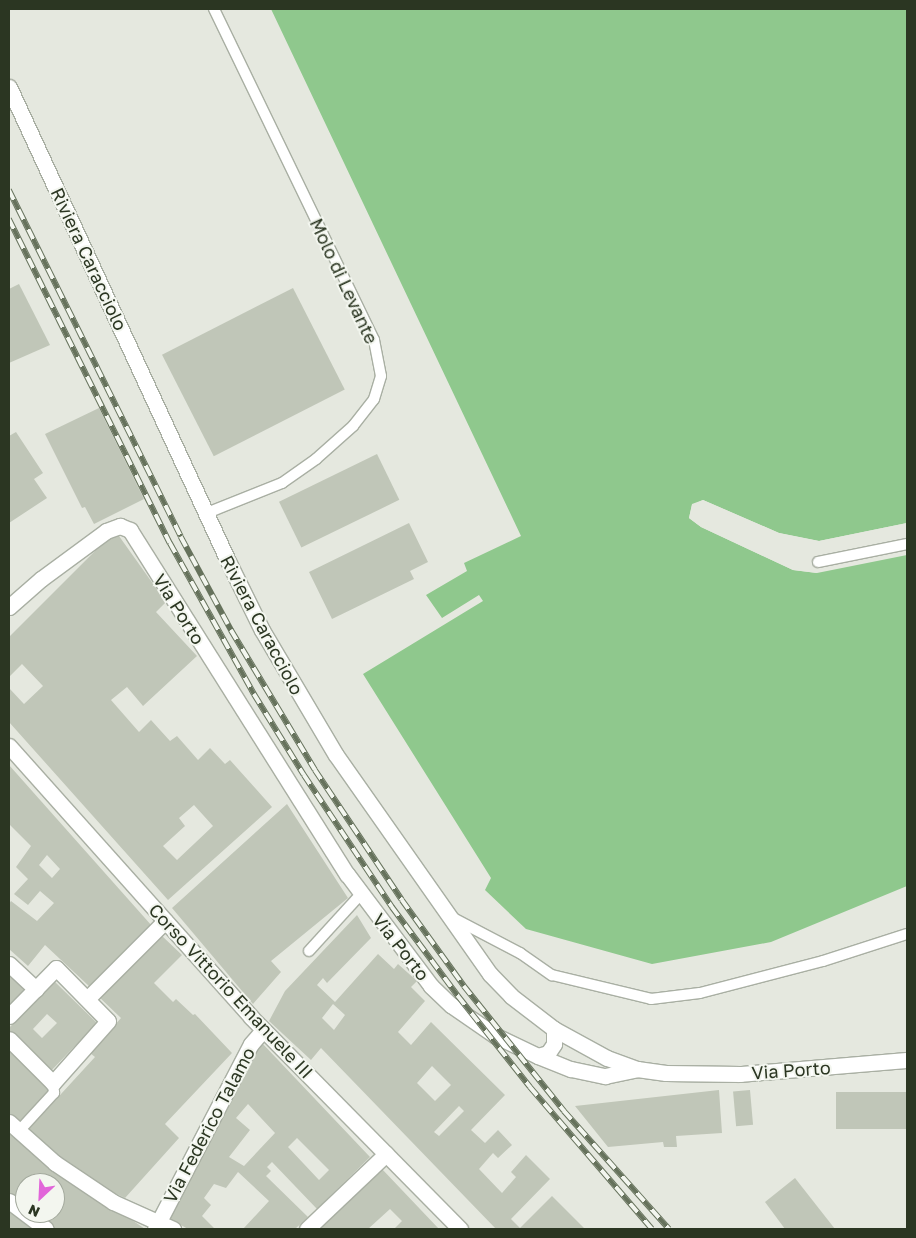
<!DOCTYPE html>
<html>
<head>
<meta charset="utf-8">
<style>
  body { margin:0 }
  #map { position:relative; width:916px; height:1238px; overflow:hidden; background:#e5e8df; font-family:"Golos Text",sans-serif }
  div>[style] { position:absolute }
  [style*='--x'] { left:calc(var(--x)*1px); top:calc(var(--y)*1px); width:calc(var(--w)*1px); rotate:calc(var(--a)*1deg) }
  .water>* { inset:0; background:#8fc88d }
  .pier>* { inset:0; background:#e5e8df }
  .building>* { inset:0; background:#c0c6b8; transform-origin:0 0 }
  .roads { filter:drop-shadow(1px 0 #a9afa3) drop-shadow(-1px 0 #a9afa3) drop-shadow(0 1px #a9afa3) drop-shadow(0 -1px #a9afa3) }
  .service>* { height:10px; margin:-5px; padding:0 5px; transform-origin:5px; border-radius:5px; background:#fff }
  .minor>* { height:15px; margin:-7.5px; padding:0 7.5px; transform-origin:7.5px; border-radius:7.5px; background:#fff }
  .tertiary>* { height:15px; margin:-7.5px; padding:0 7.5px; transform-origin:7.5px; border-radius:7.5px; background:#fff }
  .rail>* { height:5.5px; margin-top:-2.75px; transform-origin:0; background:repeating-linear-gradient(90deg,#f3f6ef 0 11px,#66725c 0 22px); box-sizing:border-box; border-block:1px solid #66725c }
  span { translate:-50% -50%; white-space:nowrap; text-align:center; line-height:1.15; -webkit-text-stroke:4px #f3f6ef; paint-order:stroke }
  .street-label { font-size:18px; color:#2b3622 }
  .frame { position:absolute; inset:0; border:10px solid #2b3622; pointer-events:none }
  .north { position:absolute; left:15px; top:1173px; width:50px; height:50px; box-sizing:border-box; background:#f3f6ef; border:1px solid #a3a99d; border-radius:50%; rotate:205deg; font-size:14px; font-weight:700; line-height:20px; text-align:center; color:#2b3622 }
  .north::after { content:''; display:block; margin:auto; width:18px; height:22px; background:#e165d9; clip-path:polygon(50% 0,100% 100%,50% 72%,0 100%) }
</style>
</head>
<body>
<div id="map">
  <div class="water">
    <div style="clip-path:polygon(271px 9px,907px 9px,907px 523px,819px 541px,779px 533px,703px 500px,692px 505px,689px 518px,701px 527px,793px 570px,817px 573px,907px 555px,907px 886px,771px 942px,652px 964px,526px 929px,485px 890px,491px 878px,363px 674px,483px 601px,479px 595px,442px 618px,426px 595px,467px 571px,464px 563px,521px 536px)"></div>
  </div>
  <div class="pier">
    <div style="clip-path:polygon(703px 500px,779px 533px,819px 541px,907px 523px,907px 526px,819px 543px,779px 535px,703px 503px,694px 506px,692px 517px,702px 525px,794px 568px,816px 570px,817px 573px,793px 570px,701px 527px,689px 518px,692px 504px)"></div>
  </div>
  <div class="building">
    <div style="clip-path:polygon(19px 284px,50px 345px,9px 363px,9px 289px)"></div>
    <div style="left:293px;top:288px;width:114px;height:147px;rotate:63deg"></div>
    <div style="clip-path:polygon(99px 408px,144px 499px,94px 524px,85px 507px,82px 508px,45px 434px)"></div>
    <div style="clip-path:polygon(16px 432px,43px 473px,34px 479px,47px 498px,9px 523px,9px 436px)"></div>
    <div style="left:377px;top:454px;width:51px;height:109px;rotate:64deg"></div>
    <div style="clip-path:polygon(409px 523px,428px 562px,410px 571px,414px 579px,332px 619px,309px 572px)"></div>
    <div style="clip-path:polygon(evenodd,111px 535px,119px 536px,166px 602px,156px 612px,197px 656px,143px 706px,127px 687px,111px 700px,139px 732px,151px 720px,170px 741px,177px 736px,198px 760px,210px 748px,225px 764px,230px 760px,272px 807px,168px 900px,9px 722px,9px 688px,24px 704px,43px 686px,22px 664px,9px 677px,9px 637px,111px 535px,194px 805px,213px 826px,177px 860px,163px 846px,185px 826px,179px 818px,194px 805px)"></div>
    <div style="clip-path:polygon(evenodd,9px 765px,152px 926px,90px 987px,45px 945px,28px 966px,9px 949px,9px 904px,11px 901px,37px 921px,54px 903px,40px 891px,28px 905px,14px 894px,28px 879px,16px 867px,31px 846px,9px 824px,9px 765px,47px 855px,60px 869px,52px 878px,39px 865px,47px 855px)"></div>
    <div style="clip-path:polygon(287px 804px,348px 898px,271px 961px,281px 972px,253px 1004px,172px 908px)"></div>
    <div style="clip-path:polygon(evenodd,357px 915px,371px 938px,327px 983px,323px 978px,317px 985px,335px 1002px,378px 954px,394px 969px,398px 964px,417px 981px,411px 987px,425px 1001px,398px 1032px,411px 1045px,431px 1022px,505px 1095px,471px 1130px,485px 1143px,498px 1130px,512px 1145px,498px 1158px,493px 1153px,479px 1169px,502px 1193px,516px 1177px,511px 1172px,526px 1155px,550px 1179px,511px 1219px,520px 1228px,552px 1196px,585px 1229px,496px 1229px,321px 1048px,311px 1060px,269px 1021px,285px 991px,357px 915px,333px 1004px,345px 1015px,334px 1030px,322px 1018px,333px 1004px,357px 915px,432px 1066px,451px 1085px,435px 1101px,417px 1083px,432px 1066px,357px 915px,459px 1106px,464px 1111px,439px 1136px,434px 1132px,459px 1106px)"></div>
    <div style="clip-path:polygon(161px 935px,182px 955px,154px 983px,173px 1002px,176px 999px,193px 1015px,195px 1014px,232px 1053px,165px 1124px,179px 1138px,125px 1198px,104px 1188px,50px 1152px,27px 1131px,95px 1057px,90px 1053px,121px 1018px,99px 997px)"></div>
    <div style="clip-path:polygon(9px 973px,26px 989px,9px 1007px)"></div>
    <div style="clip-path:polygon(evenodd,54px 981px,97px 1023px,50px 1072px,9px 1031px,9px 1028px,54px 981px,47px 1014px,57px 1023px,42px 1038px,33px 1029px,47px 1014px)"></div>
    <div style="clip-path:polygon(evenodd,261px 1042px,370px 1157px,317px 1209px,272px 1162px,267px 1167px,271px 1171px,266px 1176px,308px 1217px,295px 1229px,243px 1229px,269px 1201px,238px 1172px,226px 1188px,214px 1184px,204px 1198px,211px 1205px,202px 1216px,215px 1229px,188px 1229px,170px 1219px,261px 1042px,248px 1104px,275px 1133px,244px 1166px,229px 1157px,250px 1130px,236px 1118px,248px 1104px,261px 1042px,297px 1138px,329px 1170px,319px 1180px,288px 1147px,297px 1138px)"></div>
    <div style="clip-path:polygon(9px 1049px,50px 1089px,19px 1125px,9px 1116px)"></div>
    <div style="clip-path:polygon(719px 1090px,722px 1133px,676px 1136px,677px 1147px,664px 1147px,663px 1142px,608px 1147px,575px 1106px)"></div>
    <div style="left:750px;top:1090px;width:35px;height:17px;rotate:85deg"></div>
    <div style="left:907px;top:1092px;width:37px;height:71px;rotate:90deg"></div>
    <div style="clip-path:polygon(9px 1129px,107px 1203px,145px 1229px,54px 1229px,43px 1221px,33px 1213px,55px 1213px,55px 1183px,25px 1183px,25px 1207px,9px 1194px)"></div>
    <div style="clip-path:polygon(382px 1169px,439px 1229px,394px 1229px,402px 1221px,390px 1209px,368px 1229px,318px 1229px)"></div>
    <div style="clip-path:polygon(795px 1178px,835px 1229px,785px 1229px,765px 1202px)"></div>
    <div style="clip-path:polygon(9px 1208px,36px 1229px,9px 1229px)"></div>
  </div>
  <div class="roads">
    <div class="service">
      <div style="--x:207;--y:513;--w:81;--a:-21.8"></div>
      <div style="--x:282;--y:483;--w:42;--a:-35.2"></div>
      <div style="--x:316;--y:459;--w:50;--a:-41.7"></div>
      <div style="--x:353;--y:426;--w:34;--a:-52"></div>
      <div style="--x:374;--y:399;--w:24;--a:-73"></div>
      <div style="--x:381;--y:376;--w:37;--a:-101"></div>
      <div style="--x:374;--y:340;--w:368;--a:-115.8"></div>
      <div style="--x:818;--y:562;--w:91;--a:-11.4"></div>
      <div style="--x:453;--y:918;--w:76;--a:27.6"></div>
      <div style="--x:520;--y:953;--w:39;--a:35"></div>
      <div style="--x:552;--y:975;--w:102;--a:13.6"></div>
      <div style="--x:651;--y:999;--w:49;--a:-7"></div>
      <div style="--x:700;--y:993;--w:127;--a:-14.6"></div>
      <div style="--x:823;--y:961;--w:88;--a:-17.8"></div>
      <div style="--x:309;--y:951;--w:77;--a:-47.6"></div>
      <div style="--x:19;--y:1131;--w:52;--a:-47.4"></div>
      <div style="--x:54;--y:1093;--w:10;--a:-96"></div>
    </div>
    <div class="minor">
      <div style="--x:9;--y:607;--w:43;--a:-41.2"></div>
      <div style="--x:41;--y:579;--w:81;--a:-36.4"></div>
      <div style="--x:106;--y:531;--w:15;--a:-20"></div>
      <div style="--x:120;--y:526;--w:11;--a:22"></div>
      <div style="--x:130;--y:530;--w:407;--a:57.8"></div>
      <div style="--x:347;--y:874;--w:140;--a:53.1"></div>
      <div style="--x:431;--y:986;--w:28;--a:44"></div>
      <div style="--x:451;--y:1005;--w:55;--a:34.6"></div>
      <div style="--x:496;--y:1036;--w:47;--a:25.5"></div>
      <div style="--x:538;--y:1056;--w:35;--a:22"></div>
      <div style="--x:571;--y:1069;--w:35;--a:12"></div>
      <div style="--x:605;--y:1076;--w:33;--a:-12"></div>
      <div style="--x:9;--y:964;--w:37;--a:43"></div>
      <div style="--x:88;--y:998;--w:109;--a:-45"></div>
      <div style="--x:9;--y:1016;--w:67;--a:-45.6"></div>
      <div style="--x:56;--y:968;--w:74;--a:45.5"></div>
      <div style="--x:108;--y:1021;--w:83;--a:131.6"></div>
      <div style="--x:53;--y:1083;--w:62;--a:-135"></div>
      <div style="--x:538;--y:1056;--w:10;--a:-17"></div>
      <div style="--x:548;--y:1053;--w:11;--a:-56"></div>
      <div style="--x:554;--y:1044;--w:15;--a:-90"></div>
      <div style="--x:9;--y:1122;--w:62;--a:41.7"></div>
      <div style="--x:55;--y:1163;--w:70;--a:33.9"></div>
      <div style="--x:113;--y:1202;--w:66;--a:24.2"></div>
      <div style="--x:9;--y:1201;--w:46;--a:37.1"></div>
      <div style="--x:155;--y:1229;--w:208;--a:-62.6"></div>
      <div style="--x:251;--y:1044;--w:18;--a:-49"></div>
      <div style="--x:307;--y:1229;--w:109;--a:-43.5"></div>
    </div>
    <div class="tertiary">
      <div style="--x:9;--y:87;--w:522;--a:65.2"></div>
      <div style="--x:228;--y:561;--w:77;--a:63.8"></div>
      <div style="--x:262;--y:630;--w:145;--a:59.4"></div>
      <div style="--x:336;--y:755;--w:268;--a:54.9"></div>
      <div style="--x:490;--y:974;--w:30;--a:46"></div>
      <div style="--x:511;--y:996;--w:54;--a:37.5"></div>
      <div style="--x:554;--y:1029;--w:60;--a:28.7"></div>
      <div style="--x:607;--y:1058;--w:32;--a:20"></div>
      <div style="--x:637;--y:1069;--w:29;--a:8"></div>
      <div style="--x:666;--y:1073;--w:74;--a:0.8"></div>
      <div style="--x:740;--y:1074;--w:168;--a:-4.8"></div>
      <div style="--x:9;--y:746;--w:363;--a:48.2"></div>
      <div style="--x:251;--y:1017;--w:298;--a:45.4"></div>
    </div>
  </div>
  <div class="rail">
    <div style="--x:9;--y:190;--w:387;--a:63.6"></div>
    <div style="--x:181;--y:537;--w:106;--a:61.7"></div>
    <div style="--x:231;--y:630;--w:163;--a:59"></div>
    <div style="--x:315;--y:770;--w:156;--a:56.2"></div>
    <div style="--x:402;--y:900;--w:106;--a:54.2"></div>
    <div style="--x:464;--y:986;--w:160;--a:51.3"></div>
    <div style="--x:564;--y:1111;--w:158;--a:48.3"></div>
    <div style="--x:9;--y:219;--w:362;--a:63.6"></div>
    <div style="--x:170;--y:543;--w:173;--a:60.9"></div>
    <div style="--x:254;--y:694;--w:95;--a:58.3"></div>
    <div style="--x:304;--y:775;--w:159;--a:56.3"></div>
    <div style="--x:392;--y:907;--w:111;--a:53.4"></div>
    <div style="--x:458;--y:996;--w:116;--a:51.6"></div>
    <div style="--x:530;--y:1087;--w:187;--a:49.3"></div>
  </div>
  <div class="street-label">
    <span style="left:89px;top:259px;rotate:65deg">Riviera Caracciolo</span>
    <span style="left:344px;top:281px;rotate:65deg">Molo di Levante</span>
    <span style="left:179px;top:609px;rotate:58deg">Via Porto</span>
    <span style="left:262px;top:625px;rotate:62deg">Riviera Caracciolo</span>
    <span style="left:401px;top:947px;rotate:52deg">Via Porto</span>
    <span style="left:231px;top:991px;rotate:47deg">Corso Vittorio Emanuele III</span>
    <span style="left:791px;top:1070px;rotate:-4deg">Via Porto</span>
    <span style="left:209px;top:1125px;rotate:-62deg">Via Federico Talamo</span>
  </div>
  <div class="frame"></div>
  <div class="north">N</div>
</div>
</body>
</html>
